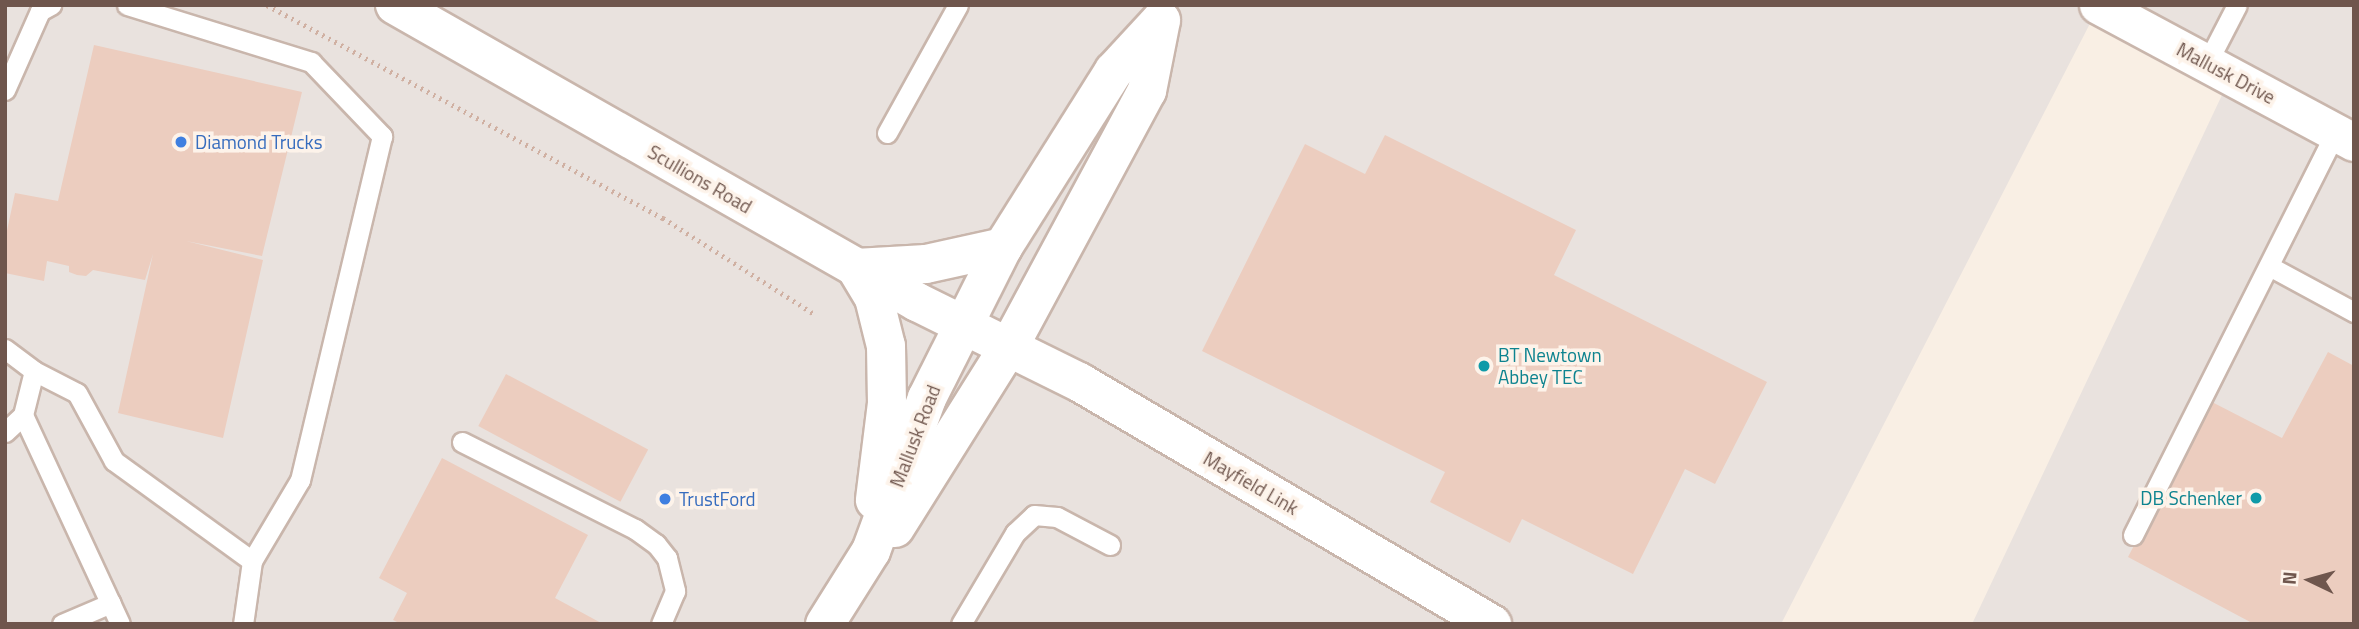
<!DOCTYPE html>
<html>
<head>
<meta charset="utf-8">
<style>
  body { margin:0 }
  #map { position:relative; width:2359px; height:629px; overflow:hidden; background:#f9efe4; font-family:"Titillium Web",sans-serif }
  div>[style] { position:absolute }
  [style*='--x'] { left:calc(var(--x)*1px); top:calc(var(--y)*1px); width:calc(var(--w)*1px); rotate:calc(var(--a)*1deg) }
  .industrial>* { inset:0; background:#e9e2de }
  .building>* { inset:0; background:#eccdbf; transform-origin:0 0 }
  .path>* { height:4.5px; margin-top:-2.25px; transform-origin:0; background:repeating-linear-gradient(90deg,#d0b0a2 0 2px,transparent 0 7px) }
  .roads { filter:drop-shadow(2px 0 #c9b6ac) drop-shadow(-2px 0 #c9b6ac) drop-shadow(0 2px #c9b6ac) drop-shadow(0 -2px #c9b6ac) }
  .lane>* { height:19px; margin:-9.5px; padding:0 9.5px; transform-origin:9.5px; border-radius:9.5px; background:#fff }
  .street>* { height:37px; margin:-18.5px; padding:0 18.5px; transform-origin:18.5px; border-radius:18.5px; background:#fff }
  .secondary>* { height:38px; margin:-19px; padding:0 19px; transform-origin:19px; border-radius:19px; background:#fff }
  .dots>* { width:19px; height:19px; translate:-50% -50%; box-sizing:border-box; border:4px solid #fdf3ea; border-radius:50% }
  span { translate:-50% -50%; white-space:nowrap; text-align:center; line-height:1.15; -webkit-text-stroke:7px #fdf3ea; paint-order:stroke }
  .street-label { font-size:19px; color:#6f564d }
  .shop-label { font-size:19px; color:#366cbe }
  .left { translate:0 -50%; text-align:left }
  .culture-label { font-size:19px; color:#0d838f }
  .right { translate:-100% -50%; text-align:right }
  .frame { position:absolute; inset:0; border:7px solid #6f564d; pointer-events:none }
  .north { position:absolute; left:2275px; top:545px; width:70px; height:70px; -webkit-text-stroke:5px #fdf3ea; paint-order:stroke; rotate:275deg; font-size:19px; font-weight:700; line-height:28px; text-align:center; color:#6f564d }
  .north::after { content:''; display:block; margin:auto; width:24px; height:32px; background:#6f564d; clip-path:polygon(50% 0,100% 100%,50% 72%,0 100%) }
</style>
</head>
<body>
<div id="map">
  <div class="industrial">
    <div style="clip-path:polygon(5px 5px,2354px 5px,2354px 624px,1972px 624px,2231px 76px,2099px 6px,1781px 624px,5px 624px)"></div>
  </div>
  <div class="building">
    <div style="clip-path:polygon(94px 45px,302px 92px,262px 256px,186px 241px,263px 260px,223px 438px,118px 413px,153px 254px,145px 280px,93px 270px,86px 276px,77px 275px,69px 272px,69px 266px,47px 261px,44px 281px,5px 273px,5px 240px,15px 193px,58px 201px)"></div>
    <div style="clip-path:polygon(1385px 135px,1576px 230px,1554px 275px,1767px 382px,1715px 484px,1685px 469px,1633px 574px,1522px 519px,1510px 543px,1430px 502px,1445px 472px,1202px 351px,1305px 144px,1365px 174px)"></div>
    <div style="clip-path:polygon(2328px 352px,2354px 366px,2354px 624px,2254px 624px,2128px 557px,2210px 401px,2282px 438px)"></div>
    <div style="left:506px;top:374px;width:161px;height:59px;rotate:28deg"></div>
    <div style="clip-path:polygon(442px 458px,588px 535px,555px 598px,603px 624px,401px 624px,393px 620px,407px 593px,379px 578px)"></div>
  </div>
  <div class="path">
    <div style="--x:267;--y:5;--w:450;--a:28.3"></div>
    <div style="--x:663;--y:218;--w:179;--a:32.4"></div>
  </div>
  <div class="roads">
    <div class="lane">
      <div style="--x:127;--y:5;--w:193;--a:17.2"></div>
      <div style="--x:311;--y:62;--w:103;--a:46.2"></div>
      <div style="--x:382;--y:136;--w:354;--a:103.4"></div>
      <div style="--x:300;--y:480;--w:94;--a:120.7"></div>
      <div style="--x:252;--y:561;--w:64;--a:98.1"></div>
      <div style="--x:2207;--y:63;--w:65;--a:-62.7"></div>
      <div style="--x:5;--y:90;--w:86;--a:-66.1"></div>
      <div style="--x:40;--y:11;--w:13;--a:-29"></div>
      <div style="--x:887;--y:133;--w:146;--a:-61"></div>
      <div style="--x:2269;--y:266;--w:97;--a:28.4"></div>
      <div style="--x:5;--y:349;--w:36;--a:37"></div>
      <div style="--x:34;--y:371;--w:48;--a:27.1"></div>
      <div style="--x:77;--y:393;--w:77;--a:61.4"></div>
      <div style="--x:114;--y:461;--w:170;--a:35.9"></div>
      <div style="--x:23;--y:415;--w:230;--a:65.1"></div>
      <div style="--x:5;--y:432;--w:25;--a:-43"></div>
      <div style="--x:23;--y:415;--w:45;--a:-76"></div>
      <div style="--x:462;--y:442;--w:194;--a:26.7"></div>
      <div style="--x:635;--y:529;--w:26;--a:36"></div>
      <div style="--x:656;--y:544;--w:18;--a:52"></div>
      <div style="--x:667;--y:558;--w:34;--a:76"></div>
      <div style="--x:675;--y:591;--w:36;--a:113"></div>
      <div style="--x:2133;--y:535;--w:451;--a:-63.3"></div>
      <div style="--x:62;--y:624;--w:53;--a:-23.2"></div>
      <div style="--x:961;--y:624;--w:106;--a:-59.3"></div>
      <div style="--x:1015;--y:533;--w:26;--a:-43"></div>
      <div style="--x:1034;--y:515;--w:23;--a:5"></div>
      <div style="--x:1057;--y:517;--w:60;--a:27.8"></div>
    </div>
    <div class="street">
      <div style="--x:2098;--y:5;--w:290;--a:28.2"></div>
    </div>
    <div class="secondary">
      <div style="--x:395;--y:5;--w:601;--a:29.64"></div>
      <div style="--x:917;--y:302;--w:181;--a:26.3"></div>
      <div style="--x:1079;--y:382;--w:479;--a:30.4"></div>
      <div style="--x:856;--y:268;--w:35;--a:59"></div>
      <div style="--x:874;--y:298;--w:49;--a:76"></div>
      <div style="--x:886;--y:346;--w:57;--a:89"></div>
      <div style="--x:887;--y:403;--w:98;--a:97.1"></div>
      <div style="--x:856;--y:268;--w:70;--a:-3.3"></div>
      <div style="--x:926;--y:264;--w:79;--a:-12.4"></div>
      <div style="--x:895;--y:528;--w:216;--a:-57.9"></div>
      <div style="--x:1010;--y:345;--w:289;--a:-61.7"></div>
      <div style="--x:1147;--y:91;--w:72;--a:-78.8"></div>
      <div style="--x:825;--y:624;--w:86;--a:-57.8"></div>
      <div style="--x:871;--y:551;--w:163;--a:-69.9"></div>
      <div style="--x:927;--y:398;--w:169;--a:-63.3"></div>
      <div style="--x:1003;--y:247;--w:208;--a:-57.8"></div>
      <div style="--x:1114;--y:71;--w:69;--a:-47.3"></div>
    </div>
  </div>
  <div class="dots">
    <div style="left:181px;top:142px;background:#3f7fe0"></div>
    <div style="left:1484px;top:366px;background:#0f9aa8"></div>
    <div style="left:2256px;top:498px;background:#0f9aa8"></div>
    <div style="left:665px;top:499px;background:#3f7fe0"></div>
  </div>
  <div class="street-label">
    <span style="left:2226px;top:73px;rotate:28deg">Mallusk Drive</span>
    <span style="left:700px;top:179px;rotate:30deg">Scullions Road</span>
    <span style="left:915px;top:436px;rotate:-69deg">Mallusk Road</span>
    <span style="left:1251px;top:483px;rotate:30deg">Mayfield Link</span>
  </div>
  <div class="shop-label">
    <span class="left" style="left:195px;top:142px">Diamond Trucks</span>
    <span class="left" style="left:679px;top:499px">TrustFord</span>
  </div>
  <div class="culture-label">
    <span class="left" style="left:1498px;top:366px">BT Newtown<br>Abbey TEC</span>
    <span class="right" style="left:2242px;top:498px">DB Schenker</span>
  </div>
  <div class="frame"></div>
  <div class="north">N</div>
</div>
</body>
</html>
